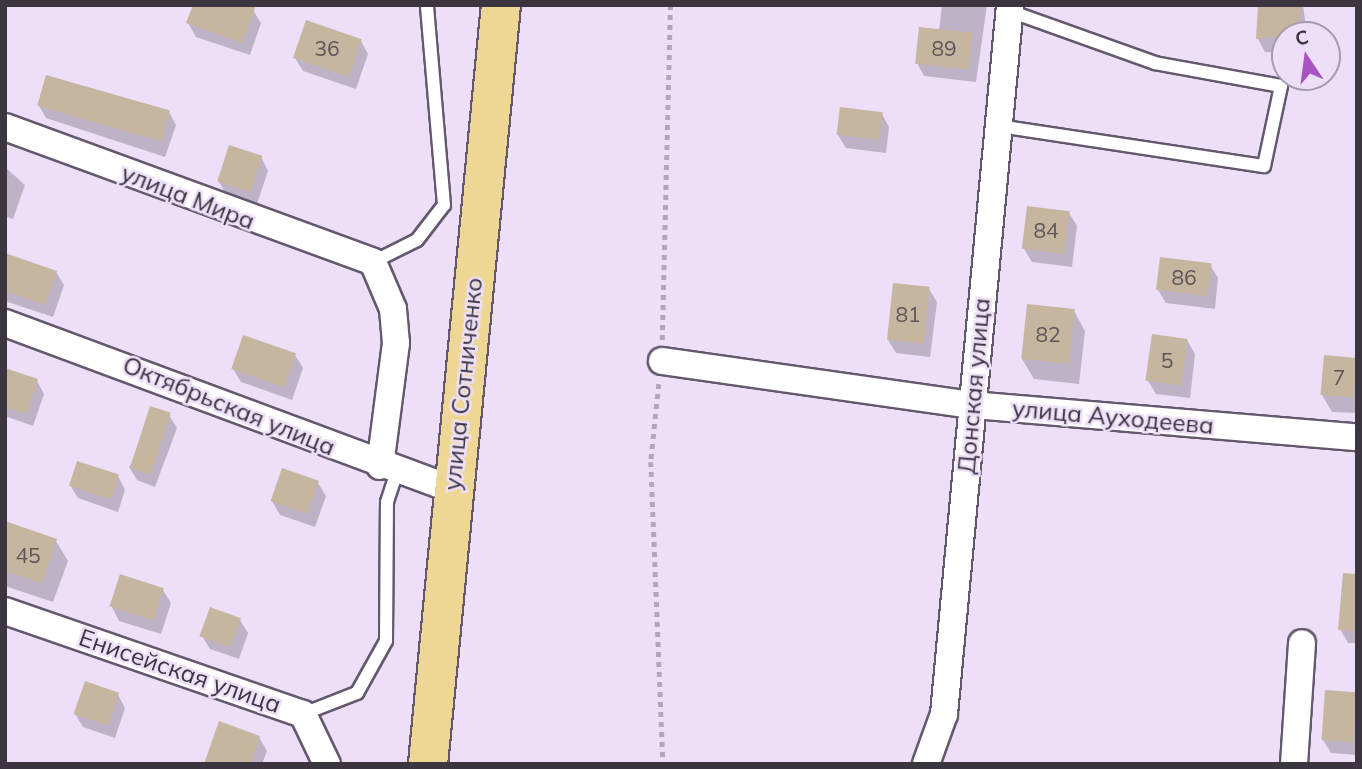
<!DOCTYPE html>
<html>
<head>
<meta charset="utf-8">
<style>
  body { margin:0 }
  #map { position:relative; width:1362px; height:769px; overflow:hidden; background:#eedff8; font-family:Mulish,sans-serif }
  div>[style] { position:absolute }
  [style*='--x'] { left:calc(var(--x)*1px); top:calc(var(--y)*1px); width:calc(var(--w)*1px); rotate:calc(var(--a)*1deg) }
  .shadow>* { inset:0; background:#0003 }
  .building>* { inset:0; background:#c7b69f; transform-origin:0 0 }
  .path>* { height:4.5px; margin-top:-2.25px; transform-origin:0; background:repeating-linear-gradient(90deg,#b2a6ba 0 5px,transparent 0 10px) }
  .roads { filter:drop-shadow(2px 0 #64586d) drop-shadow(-2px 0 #64586d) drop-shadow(0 2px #64586d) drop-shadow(0 -2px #64586d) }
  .service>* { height:12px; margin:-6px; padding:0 6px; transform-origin:6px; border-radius:6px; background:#fff }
  .minor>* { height:26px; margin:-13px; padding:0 13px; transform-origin:13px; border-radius:13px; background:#fff }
  .primary>* { height:38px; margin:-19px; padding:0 19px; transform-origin:19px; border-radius:19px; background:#eed794 }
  span { translate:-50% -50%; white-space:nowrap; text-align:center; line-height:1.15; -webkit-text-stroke:5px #eedff8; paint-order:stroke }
  .number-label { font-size:21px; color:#5d5557 }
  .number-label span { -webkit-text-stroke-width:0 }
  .street-label { font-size:24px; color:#3a353f }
  .frame { position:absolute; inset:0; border:7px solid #3a353f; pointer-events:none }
  .north { position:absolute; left:1271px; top:21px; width:70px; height:70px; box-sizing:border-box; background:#eedff8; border:2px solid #a69bae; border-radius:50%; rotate:347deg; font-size:19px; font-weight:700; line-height:28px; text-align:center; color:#3a353f }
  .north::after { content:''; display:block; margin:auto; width:24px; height:32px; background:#a853c1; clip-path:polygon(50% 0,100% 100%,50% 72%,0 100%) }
</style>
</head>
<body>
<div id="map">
  <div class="shadow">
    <div style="clip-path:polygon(942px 5px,987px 5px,976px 82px,924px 76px,917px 63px,939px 31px)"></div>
    <div style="clip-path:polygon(1260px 5px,1303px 5px,1307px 35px,1285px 35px,1285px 53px,1265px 52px,1258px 39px)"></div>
    <div style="clip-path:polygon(253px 10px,261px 23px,250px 55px,196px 37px,188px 23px)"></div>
    <div style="clip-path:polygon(361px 41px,368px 54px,356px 89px,303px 71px,295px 58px)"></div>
    <div style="clip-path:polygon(38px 104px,169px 112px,176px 125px,165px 157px,46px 118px)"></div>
    <div style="clip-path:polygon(882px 114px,889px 127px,886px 153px,846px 148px,838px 135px)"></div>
    <div style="clip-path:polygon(261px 157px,268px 171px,257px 204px,226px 194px,218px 180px)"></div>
    <div style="clip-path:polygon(5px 167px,25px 185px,13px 219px,5px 216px)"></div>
    <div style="clip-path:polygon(1069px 213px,1077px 226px,1072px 267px,1032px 262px,1024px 249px)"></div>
    <div style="clip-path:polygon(5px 254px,56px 272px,64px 285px,53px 317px,5px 301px)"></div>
    <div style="clip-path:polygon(1210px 265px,1218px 278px,1215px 309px,1166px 303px,1158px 290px)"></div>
    <div style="clip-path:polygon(929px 289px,937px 302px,930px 357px,896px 353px,888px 340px)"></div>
    <div style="clip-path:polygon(1074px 311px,1085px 331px,1079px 384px,1034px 379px,1022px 359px)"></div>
    <div style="clip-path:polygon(1187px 340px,1195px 354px,1190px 398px,1156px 394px,1148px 381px)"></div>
    <div style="clip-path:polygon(295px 355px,303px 368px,292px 400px,241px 382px,233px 369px)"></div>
    <div style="clip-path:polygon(1357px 358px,1357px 413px,1332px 412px,1322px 395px)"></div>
    <div style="clip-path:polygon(5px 370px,37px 381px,44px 394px,33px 426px,5px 416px)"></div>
    <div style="clip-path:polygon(169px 415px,177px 428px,155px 487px,137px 480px,129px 467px)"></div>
    <div style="clip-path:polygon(118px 476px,125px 490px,118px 512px,78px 498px,70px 485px)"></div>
    <div style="clip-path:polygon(318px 483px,326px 496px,315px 527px,280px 515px,272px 501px)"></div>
    <div style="clip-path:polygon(5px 532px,56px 541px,68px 561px,53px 602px,5px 586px)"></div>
    <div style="clip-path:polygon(1357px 586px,1357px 643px,1348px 643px,1340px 629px)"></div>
    <div style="clip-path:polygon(163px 590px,171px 603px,161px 634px,119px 621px,112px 607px)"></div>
    <div style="clip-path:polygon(240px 620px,248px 633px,239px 659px,210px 649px,202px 636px)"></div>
    <div style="clip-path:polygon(1357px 694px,1357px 755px,1331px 753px,1323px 740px)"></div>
    <div style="clip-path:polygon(118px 695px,125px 708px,115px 738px,83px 727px,75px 714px)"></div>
    <div style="clip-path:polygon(259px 737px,267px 751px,262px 764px,206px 764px)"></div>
  </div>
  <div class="building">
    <div style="clip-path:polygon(193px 5px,256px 5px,242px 43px,186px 23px)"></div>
    <div style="clip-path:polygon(1258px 5px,1301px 5px,1299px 35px,1256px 39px)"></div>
    <div style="left:306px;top:20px;width:59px;height:40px;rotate:19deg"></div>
    <div style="left:919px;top:27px;width:54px;height:37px;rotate:6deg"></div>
    <div style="left:46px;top:75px;width:129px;height:32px;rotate:16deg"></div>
    <div style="left:840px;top:107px;width:43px;height:28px;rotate:7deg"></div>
    <div style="left:229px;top:145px;width:35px;height:38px;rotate:18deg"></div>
    <div style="left:1027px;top:206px;width:43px;height:43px;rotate:7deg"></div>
    <div style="clip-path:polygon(5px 253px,57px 271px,45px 305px,5px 291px)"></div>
    <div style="left:1160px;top:257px;width:52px;height:33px;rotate:7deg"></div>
    <div style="left:893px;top:283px;width:37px;height:57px;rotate:6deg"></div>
    <div style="left:1027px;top:304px;width:48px;height:55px;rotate:6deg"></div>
    <div style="left:1152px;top:334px;width:36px;height:47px;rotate:8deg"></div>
    <div style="left:243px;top:335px;width:56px;height:36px;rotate:19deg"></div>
    <div style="left:1324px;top:355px;width:33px;height:40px;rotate:5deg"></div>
    <div style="clip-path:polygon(5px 368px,38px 379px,26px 414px,5px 407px)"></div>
    <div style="left:150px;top:406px;width:22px;height:65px;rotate:18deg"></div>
    <div style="left:77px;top:461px;width:44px;height:26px;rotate:18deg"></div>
    <div style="left:282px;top:468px;width:39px;height:35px;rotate:19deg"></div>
    <div style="clip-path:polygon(5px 521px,57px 539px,42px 583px,5px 571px)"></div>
    <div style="clip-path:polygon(1343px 573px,1357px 574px,1357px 631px,1338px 630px)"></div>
    <div style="left:120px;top:574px;width:46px;height:34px;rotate:18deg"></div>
    <div style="left:210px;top:607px;width:33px;height:31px;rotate:20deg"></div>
    <div style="left:85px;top:681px;width:36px;height:35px;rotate:19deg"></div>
    <div style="left:1325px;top:690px;width:32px;height:50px;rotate:4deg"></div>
    <div style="clip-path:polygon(219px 721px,260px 736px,251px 764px,204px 764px)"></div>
  </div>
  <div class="path">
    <div style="--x:662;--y:340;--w:335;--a:-88.6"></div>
    <div style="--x:659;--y:384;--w:78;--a:95.9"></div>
    <div style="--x:651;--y:462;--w:302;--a:87.7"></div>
  </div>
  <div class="roads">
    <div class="service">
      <div style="--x:999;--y:126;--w:268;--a:8.6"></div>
      <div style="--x:1264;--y:166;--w:82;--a:-78"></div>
      <div style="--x:1281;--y:86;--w:128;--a:-169.7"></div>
      <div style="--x:1155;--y:63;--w:154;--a:-160.3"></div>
      <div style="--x:373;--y:262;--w:49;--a:-26.6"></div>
      <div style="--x:417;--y:240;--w:44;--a:-52.4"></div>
      <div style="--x:444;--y:205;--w:201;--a:-94.9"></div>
      <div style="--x:303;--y:714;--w:58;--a:-21.3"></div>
      <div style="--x:357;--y:693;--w:60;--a:-60.9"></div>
      <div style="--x:386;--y:641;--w:139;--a:-89.6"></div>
      <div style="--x:387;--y:502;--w:32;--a:-72"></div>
    </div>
    <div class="minor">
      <div style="--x:5;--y:127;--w:392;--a:20.1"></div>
      <div style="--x:373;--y:262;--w:51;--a:66.9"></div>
      <div style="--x:393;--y:309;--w:34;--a:85"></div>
      <div style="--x:396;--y:343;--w:124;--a:97.4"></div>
      <div style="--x:5;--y:323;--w:477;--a:20.4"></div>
      <div style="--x:662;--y:361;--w:313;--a:8.1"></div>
      <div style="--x:972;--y:405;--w:386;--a:4.8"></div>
      <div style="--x:5;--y:611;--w:315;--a:19.1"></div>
      <div style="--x:303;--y:714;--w:55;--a:64.4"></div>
      <div style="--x:926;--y:764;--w:53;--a:-70.2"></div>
      <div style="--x:944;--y:714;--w:712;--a:-84.68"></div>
      <div style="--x:1294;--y:764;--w:121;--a:-86.2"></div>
    </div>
    <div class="primary">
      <div style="--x:428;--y:764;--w:763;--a:-84.51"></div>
    </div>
  </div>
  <div class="number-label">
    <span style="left:327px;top:48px">36</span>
    <span style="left:944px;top:48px">89</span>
    <span style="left:1046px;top:230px">84</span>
    <span style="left:1184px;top:277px">86</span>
    <span style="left:908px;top:314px">81</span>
    <span style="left:1048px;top:334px">82</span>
    <span style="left:1167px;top:360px">5</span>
    <span style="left:1339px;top:377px">7</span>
    <span style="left:28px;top:555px">45</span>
  </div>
  <div class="street-label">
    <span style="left:188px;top:197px;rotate:21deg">улица Мира</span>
    <span style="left:463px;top:384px;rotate:-84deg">улица Сотниченко</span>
    <span style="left:974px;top:386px;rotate:-85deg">Донская улица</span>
    <span style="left:229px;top:406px;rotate:22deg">Октябрьская улица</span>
    <span style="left:1113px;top:417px;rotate:5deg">улица Ауходеева</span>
    <span style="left:180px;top:671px;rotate:19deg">Енисейская улица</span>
  </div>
  <div class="frame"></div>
  <div class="north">С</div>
</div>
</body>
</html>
